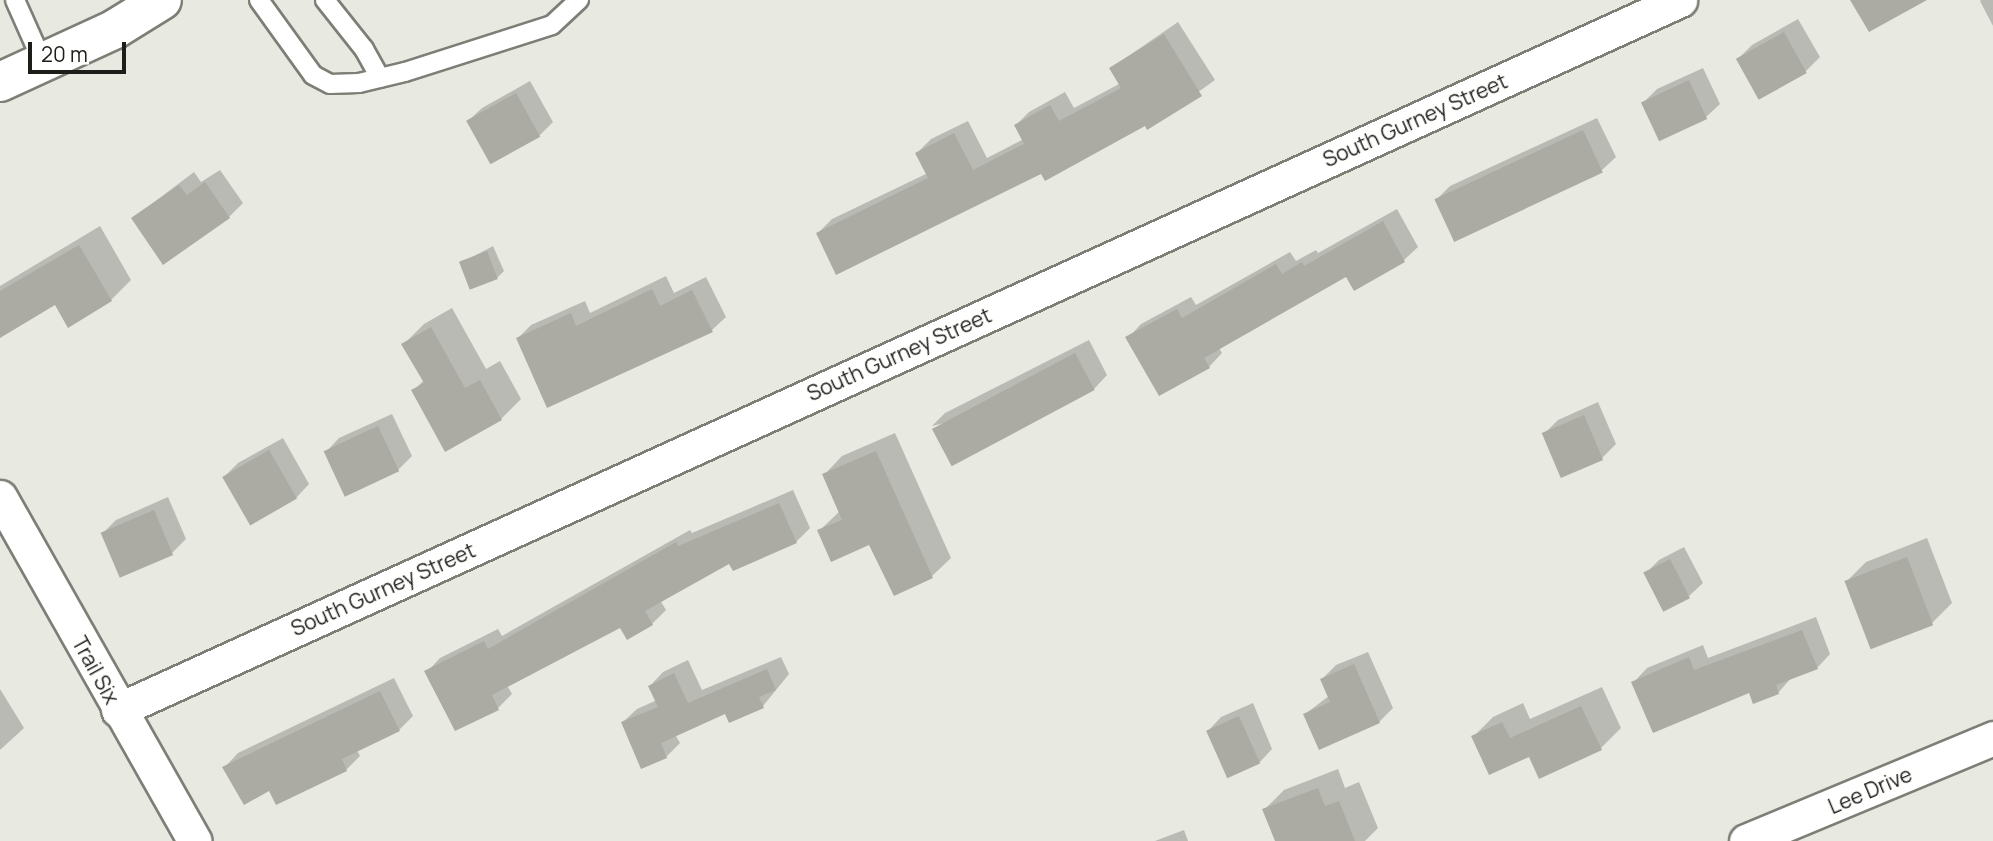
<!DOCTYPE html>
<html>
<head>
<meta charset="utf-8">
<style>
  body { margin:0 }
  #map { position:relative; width:1993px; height:841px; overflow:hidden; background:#e8e9e1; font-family:Manrope,sans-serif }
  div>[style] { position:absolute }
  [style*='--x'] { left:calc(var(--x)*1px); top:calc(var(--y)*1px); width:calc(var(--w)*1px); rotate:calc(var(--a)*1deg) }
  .shadow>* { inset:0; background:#0003 }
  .building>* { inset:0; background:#ababa4; transform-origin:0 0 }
  .roads { filter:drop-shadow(2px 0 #7e7e77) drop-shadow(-2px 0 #7e7e77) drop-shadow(0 2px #7e7e77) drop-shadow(0 -2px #7e7e77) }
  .service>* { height:18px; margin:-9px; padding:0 9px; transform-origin:9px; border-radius:9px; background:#fff }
  .minor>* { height:33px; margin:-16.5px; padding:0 16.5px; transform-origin:16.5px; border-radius:16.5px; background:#fff }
  .tertiary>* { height:38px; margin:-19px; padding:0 19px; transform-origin:19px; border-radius:19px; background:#fff }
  span { translate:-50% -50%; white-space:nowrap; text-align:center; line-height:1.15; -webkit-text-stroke:6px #fffffe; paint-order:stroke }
  .street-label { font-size:21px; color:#1d1d1a }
  .scale { position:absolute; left:28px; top:42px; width:98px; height:32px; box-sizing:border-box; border:4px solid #1d1d1a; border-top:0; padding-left:9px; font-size:21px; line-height:24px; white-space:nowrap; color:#1d1d1a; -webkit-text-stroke:5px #fffffe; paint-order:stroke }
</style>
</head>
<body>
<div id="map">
  <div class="shadow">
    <div style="clip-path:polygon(1981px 0,1993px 0,1993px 26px,1980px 1px)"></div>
    <div style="clip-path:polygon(1798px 19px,1820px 57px,1806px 71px,1760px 97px,1738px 59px,1752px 45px)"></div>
    <div style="clip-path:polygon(1178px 22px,1215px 80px,1148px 128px,1146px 124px,1042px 172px,818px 233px,832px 219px,928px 173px,917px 153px,931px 139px,968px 121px,987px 158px,1024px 139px,1016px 125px,1029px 112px,1065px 92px,1074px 108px,1121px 83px,1111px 68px)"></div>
    <div style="clip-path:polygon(1703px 68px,1720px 104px,1706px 117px,1643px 103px,1657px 89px)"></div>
    <div style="clip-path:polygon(530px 81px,553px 122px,539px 136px,468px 121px,482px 108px)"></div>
    <div style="clip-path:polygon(1597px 118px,1616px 157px,1602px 170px,1436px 200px,1450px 186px)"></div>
    <div style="clip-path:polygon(220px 170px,243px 203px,229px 217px,133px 218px,194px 172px,201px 182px)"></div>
    <div style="clip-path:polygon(1397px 209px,1418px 247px,1404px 260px,1354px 289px,1346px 275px,1219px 348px,1222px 353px,1209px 367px,1128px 338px,1141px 324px,1191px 297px,1196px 305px,1290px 252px,1296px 261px,1316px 250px,1318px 253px)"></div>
    <div style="clip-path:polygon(100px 226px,131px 280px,111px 300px,56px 303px,0 330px,0 286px)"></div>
    <div style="clip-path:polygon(493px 246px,504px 271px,497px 278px,461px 263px)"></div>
    <div style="clip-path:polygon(666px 276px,674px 293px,706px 277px,726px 317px,712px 330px,548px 406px,518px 338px,531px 325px,585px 301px,590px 313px)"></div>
    <div style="clip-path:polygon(452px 308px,486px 369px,500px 361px,521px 399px,501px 419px,413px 391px,424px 380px,404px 344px,424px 324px)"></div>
    <div style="clip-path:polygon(1089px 340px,1107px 375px,1094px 389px,932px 426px,945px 413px)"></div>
    <div style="clip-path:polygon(1598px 402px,1616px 444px,1602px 458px,1544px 434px,1558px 420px)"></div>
    <div style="clip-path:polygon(392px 414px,412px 456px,398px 470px,326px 452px,339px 438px)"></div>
    <div style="clip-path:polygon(895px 433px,951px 558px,932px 576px,870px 543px,819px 531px,840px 511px,824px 475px,842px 456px)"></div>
    <div style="clip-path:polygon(283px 438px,309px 484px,296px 498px,224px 477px,238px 463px)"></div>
    <div style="clip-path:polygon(793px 490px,810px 528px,796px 542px,730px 561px,660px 600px,666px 610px,652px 624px,620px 626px,507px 685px,512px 694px,498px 708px,455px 729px,427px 672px,440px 658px,498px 629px,502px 636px,690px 530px,692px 533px)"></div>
    <div style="clip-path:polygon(168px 497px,186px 539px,172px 553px,121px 575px,103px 533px,116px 520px)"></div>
    <div style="clip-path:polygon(1927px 538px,1952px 603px,1932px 623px,1846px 582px,1866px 562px)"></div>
    <div style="clip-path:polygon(1684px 547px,1703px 583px,1689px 596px,1645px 574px,1659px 560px)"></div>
    <div style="clip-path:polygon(1816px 617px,1830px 654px,1817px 668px,1792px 677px,1778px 693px,1634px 682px,1647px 668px,1703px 645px,1708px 658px)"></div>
    <div style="clip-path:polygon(1368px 652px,1393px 708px,1379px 722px,1305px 714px,1329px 696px,1322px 679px,1336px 665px)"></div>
    <div style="clip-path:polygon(781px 657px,789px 674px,763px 706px,725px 711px,676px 736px,680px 743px,666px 757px,623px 722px,637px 709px,657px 700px,650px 686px,663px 672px,688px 660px,702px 690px)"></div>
    <div style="clip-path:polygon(394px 678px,413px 716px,399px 730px,357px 750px,360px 756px,346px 770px,270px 789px,225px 767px,238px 753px)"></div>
    <div style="clip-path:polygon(1602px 687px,1621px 728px,1601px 748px,1529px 754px,1473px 737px,1493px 717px,1523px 703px,1530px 719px)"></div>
    <div style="clip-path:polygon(0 689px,24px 728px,0 750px)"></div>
    <div style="clip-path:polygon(1253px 703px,1272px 749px,1259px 763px,1208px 731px,1221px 717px)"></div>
    <div style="clip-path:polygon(1338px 769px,1345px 788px,1359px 782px,1378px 828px,1365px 841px,1276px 841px,1264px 810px,1284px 790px)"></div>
    <div style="clip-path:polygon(1184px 830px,1188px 841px,1155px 841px)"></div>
  </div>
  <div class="building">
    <div style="clip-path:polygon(1850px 0,1927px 0,1869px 32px)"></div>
    <div style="left:1784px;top:32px;width:47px;height:55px;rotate:61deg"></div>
    <div style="clip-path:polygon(1164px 34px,1202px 96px,1147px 130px,1145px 126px,1045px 181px,1041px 174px,836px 275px,816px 233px,928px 178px,915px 153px,954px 133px,973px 170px,1024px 144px,1014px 125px,1050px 105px,1059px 121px,1121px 88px,1109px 68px)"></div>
    <div style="left:1689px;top:80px;width:43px;height:53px;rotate:65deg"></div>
    <div style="left:516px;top:93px;width:50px;height:57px;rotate:61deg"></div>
    <div style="left:1583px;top:130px;width:47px;height:164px;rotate:65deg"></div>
    <div style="clip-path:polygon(205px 182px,230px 218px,163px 265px,131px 218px,179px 185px,187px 195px)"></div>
    <div style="clip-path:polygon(1383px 221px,1405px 262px,1354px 291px,1346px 277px,1204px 358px,1210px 368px,1159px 396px,1125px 337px,1177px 309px,1182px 318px,1276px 264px,1282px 274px,1302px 262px,1304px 266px)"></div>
    <div style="clip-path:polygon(79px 245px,112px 301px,68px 328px,55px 305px,0 338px,0 291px)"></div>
    <div style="left:487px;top:251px;width:30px;height:30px;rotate:69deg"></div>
    <div style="clip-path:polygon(652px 289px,660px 306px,692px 290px,713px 332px,547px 408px,516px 338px,571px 313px,576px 326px)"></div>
    <div style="clip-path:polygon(431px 327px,465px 388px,480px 380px,502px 420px,445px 452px,411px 390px,424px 383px,401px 344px)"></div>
    <div style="left:1075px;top:353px;width:42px;height:162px;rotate:62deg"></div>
    <div style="left:1584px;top:415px;width:49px;height:46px;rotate:67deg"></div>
    <div style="left:378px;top:426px;width:50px;height:60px;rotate:65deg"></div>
    <div style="left:269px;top:450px;width:56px;height:54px;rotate:60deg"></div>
    <div style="clip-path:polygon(876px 451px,933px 578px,894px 596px,869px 545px,831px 562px,817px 530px,842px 520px,822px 474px)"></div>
    <div style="clip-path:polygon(779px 503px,797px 543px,733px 571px,729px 564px,645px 611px,653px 625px,627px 640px,620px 628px,492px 695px,499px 710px,455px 731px,424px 671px,484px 641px,488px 649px,676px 542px,678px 546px)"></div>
    <div style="left:154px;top:510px;width:49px;height:58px;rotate:67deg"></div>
    <div style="left:1907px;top:557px;width:73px;height:67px;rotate:69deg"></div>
    <div style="left:1670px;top:559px;width:44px;height:30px;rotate:63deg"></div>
    <div style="clip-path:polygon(1802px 630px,1818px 669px,1776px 685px,1779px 694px,1753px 704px,1749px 693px,1653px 733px,1631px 682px,1689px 657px,1694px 670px)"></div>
    <div style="clip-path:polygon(1354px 664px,1380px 723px,1319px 750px,1303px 714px,1330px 702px,1320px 679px)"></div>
    <div style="clip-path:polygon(767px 669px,776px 690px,759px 697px,764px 708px,729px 723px,725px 714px,661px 743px,667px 758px,641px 769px,621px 722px,658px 707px,648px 686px,674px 673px,688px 703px)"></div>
    <div style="clip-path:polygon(380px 691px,400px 731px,342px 759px,347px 771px,276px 805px,269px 791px,244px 805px,222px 767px)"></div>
    <div style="clip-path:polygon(1581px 706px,1602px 750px,1539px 779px,1529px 757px,1489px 775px,1471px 736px,1502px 722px,1510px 738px)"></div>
    <div style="left:1239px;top:716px;width:52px;height:36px;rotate:66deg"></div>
    <div style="clip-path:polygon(1318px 788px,1325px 806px,1339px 801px,1355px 841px,1275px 841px,1262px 809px)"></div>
  </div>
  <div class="roads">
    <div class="service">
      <div style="--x:15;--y:0;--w:69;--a:66"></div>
      <div style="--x:259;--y:0;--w:92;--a:54.2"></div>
      <div style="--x:313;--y:75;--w:19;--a:28"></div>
      <div style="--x:330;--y:84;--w:29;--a:-2"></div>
      <div style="--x:359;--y:83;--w:47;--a:-13.4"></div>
      <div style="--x:405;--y:72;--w:154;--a:-17.7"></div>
      <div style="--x:552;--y:25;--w:37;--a:-43"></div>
      <div style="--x:325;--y:0;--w:63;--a:51.5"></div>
      <div style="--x:364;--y:49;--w:33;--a:61"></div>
    </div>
    <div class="minor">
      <div style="--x:0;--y:497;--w:395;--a:60.5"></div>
      <div style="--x:118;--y:710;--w:1716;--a:-24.44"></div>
      <div style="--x:1746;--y:841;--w:268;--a:-22.6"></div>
    </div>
    <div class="tertiary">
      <div style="--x:0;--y:82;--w:127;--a:-24.7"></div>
      <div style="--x:115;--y:29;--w:55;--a:-31.7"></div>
    </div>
  </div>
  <div class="street-label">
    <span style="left:1415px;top:120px;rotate:-24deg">South Gurney Street</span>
    <span style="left:899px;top:354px;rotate:-24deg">South Gurney Street</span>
    <span style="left:383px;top:589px;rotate:-24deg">South Gurney Street</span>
    <span style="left:96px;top:670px;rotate:61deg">Trail Six</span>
    <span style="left:1870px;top:790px;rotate:-23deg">Lee Drive</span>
  </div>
  <div class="scale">20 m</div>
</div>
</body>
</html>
